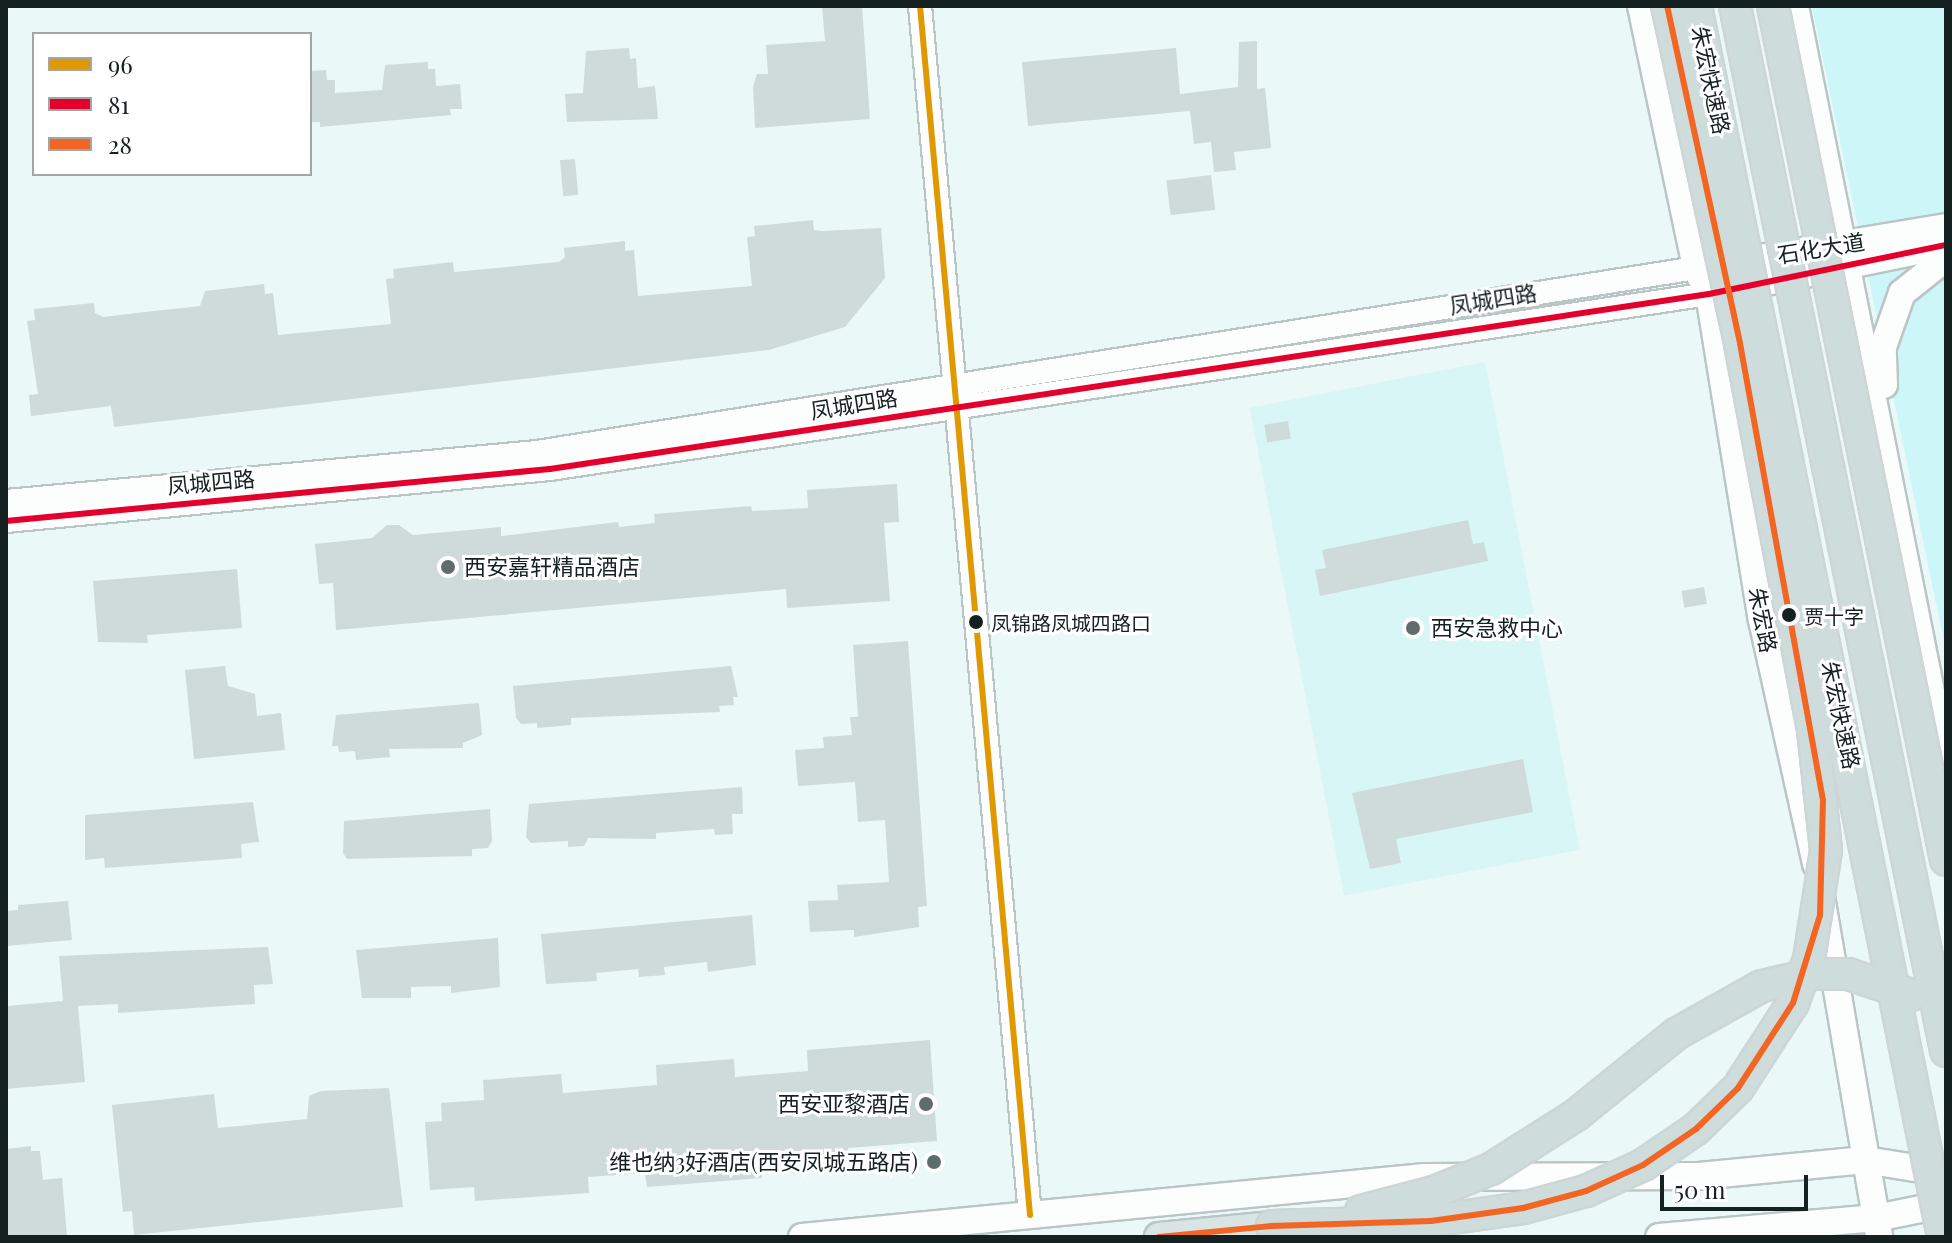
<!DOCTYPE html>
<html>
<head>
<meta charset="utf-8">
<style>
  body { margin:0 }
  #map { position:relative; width:1952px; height:1243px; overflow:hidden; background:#eaf8f8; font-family:"Playfair Display","Noto Sans SC",serif }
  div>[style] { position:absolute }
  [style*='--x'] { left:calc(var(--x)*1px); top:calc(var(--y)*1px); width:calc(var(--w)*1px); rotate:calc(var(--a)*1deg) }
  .built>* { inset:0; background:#d9f6f6; transform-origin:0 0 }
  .green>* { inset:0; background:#ccf6f7 }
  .building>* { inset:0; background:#cfdbdb; transform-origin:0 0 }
  .roads { filter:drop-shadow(2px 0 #bac5c5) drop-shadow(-2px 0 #bac5c5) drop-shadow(0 2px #bac5c5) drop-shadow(0 -2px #bac5c5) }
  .tertiary>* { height:22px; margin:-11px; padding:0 11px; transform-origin:11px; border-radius:11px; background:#fcfefe }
  .secondary>* { height:26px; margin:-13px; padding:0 13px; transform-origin:13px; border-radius:13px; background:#fcfefe }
  .primary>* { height:28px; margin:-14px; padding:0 14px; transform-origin:14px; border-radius:14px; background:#d9e4e4 }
  .bridges { filter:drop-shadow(2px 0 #ced5d5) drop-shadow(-2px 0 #ced5d5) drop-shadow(0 2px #ced5d5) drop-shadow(0 -2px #ced5d5) }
  .trunk-bridge>* { height:30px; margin:-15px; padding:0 15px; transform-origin:15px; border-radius:15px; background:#cedcdc }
  .bus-1>* { height:6px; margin:-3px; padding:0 3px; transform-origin:3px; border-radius:3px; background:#e09903 }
  .bus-2>* { height:6px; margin:-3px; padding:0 3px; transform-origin:3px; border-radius:3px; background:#e4002b }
  .bus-3>* { height:6px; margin:-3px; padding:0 3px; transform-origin:3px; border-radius:3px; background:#f26522 }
  .dots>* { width:22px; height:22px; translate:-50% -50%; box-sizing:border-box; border:4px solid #fff; border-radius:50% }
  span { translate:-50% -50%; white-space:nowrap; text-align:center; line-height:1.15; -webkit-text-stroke:6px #fff; paint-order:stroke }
  .bus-label { font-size:20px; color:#152121 }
  .left { translate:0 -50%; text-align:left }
  .street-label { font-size:22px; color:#152121 }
  .poi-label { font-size:22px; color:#152121 }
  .right { translate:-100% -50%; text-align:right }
  .frame { position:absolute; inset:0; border:8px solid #152121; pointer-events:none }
  .legend { position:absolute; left:32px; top:32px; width:280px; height:144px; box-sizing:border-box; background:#fff; border:2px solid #a1a6a6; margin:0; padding:10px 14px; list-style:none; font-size:24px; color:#152121 }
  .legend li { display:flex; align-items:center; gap:16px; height:40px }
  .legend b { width:40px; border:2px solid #a1a6a6 }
  .scale { position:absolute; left:1660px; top:1175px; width:148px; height:36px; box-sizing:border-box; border:4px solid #152121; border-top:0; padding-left:10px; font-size:24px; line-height:28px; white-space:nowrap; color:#152121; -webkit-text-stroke:6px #fff; paint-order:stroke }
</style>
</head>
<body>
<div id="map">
  <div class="built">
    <div style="left:1485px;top:362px;width:497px;height:240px;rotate:79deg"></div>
  </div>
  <div class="green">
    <div style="clip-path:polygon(1812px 6px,1946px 6px,1946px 651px,1883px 347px)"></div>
  </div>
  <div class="building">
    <div style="clip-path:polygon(822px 6px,862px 6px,870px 119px,755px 128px,753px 87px,757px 74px,768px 74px,766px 45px,825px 41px)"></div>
    <div style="clip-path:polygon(1257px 41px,1257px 89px,1265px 88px,1271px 148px,1234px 152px,1236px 170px,1214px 172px,1211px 142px,1194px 144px,1190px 111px,1028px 126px,1022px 62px,1176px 48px,1180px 94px,1238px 87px,1239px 42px)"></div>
    <div style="clip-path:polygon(629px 48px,630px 59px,636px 58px,638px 88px,655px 86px,658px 119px,567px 122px,565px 94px,583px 93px,586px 51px)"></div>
    <div style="clip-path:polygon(428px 62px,428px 69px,435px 69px,436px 86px,460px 84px,462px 109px,450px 109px,451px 115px,320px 127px,320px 122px,310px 122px,310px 71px,326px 70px,327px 80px,335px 80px,335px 93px,382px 90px,385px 65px)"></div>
    <div style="left:575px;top:159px;width:36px;height:15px;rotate:85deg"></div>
    <div style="left:1211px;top:175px;width:35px;height:45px;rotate:83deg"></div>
    <div style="clip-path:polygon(813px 220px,814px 230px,822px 231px,881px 228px,885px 278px,845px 327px,769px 350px,114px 427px,111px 406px,31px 416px,29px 395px,38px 394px,27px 321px,35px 320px,34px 309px,94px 303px,95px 313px,103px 317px,154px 311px,200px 306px,205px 291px,264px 284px,265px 294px,273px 293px,278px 335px,391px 324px,386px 279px,394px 278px,393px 269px,453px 262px,454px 272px,559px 262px,565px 257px,564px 248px,625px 241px,625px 251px,634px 250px,638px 296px,752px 286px,747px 237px,755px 236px,754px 226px)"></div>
    <div style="left:1288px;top:421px;width:18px;height:24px;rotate:81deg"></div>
    <div style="clip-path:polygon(897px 484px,899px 522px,884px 523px,890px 601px,787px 608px,786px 589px,336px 630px,333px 583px,319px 584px,315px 544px,372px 538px,387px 525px,399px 525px,413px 535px,501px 527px,501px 536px,618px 522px,619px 527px,655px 523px,654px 514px,751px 506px,752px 511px,808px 508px,807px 490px)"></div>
    <div style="clip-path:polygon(1468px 520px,1473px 544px,1484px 542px,1488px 561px,1320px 596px,1315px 570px,1326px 568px,1322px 550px)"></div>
    <div style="clip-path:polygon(237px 569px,242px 628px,147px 635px,148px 643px,98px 642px,93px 581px)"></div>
    <div style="left:1704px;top:587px;width:17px;height:23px;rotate:80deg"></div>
    <div style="clip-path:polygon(908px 641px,927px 906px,918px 907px,919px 927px,854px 937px,854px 930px,810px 932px,808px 901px,838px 900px,837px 885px,889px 882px,885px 820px,858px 822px,855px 782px,798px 786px,795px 750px,824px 748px,823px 737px,852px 735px,850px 717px,858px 717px,853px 645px)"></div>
    <div style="clip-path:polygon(225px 666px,228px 686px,255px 694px,257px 716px,281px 713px,285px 750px,194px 759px,185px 670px)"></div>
    <div style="clip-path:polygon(731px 666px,738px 697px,733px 697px,734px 705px,719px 706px,720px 712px,571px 718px,571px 725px,537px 728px,537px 723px,521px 724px,516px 718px,513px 686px)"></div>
    <div style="clip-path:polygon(479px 703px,482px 735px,463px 743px,463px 748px,389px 749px,390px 757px,356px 760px,355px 751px,339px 752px,338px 746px,332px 746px,336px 715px)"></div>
    <div style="clip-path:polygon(1523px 759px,1533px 812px,1396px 839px,1401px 863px,1370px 869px,1352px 793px)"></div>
    <div style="clip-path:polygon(742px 787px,743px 814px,732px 814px,733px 834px,715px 835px,714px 829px,656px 833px,656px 839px,588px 838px,584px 846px,568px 847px,568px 841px,531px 843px,526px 837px,529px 804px)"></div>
    <div style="clip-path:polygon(253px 802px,259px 842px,241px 844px,242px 858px,105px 868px,104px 858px,85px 860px,85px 815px)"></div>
    <div style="clip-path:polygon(490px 809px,492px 841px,488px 848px,472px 849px,472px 856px,347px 859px,343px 853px,344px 821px)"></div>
    <div style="clip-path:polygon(68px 901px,72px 940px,6px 946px,6px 911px,18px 910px,18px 905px)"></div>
    <div style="clip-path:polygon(752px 915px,756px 965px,708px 972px,707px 962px,664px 967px,665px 975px,639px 977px,638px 969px,596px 973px,597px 981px,546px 984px,541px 934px)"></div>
    <div style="clip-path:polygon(498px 938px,500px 987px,451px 993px,451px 986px,411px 987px,411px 998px,362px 998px,356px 950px)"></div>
    <div style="clip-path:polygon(268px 947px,273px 984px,254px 985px,255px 1004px,118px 1013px,118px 1004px,78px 1006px,85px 1082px,6px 1089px,6px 1006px,63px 1001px,59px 956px)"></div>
    <div style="clip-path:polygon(930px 1040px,937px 1141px,848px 1148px,849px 1158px,761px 1164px,762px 1178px,647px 1187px,645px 1173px,588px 1177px,589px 1193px,475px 1201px,474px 1187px,430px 1190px,425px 1122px,442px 1121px,441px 1103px,484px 1100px,483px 1080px,561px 1074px,563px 1093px,657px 1085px,656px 1065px,734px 1059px,735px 1077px,808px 1071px,807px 1050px)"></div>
    <div style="clip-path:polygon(389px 1088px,403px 1207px,134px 1235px,132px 1211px,123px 1212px,112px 1105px,214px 1094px,218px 1128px,307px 1119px,309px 1096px,321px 1091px)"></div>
    <div style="clip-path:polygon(31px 1146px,31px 1151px,40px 1151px,43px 1180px,62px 1178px,67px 1237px,6px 1237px,6px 1149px)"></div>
  </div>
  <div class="roads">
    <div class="tertiary">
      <div style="--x:920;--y:6;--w:1214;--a:84.8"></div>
      <div style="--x:6;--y:501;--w:533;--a:-5.27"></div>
      <div style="--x:537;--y:452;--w:1174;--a:-9.02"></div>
      <div style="--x:6;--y:521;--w:546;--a:-5.46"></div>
      <div style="--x:550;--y:469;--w:1172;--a:-8.59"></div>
    </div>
    <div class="secondary">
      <div style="--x:1641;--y:6;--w:268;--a:78.1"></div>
      <div style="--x:1696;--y:268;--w:29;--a:63"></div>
      <div style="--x:1709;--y:294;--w:330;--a:80.8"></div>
      <div style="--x:1762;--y:620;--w:250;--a:77.5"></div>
      <div style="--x:1795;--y:6;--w:776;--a:78.78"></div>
      <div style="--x:1729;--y:263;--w:220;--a:-9.4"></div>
      <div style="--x:1732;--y:289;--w:218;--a:-11.6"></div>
      <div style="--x:1884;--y:385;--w:38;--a:-92"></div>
      <div style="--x:1883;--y:347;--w:57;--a:-70.6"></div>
      <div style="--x:1902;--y:293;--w:56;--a:-38.5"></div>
      <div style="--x:1822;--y:902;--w:340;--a:80.3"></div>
      <div style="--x:802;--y:1237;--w:626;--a:-5.5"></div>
      <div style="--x:1425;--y:1177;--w:274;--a:-0.2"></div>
      <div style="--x:1699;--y:1176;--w:167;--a:-5.5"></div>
      <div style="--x:1865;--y:1160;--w:82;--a:9.1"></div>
      <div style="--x:1659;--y:1237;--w:218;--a:-5"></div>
      <div style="--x:1876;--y:1218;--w:71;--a:-11.3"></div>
    </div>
    <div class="primary">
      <div style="--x:1159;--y:1237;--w:114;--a:-5.6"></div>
    </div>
  </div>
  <div class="bridges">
    <div class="trunk-bridge">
      <div style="--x:1696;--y:6;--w:1256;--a:78.65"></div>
      <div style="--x:1735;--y:6;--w:1066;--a:78.58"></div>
      <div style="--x:1773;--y:6;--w:871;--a:78.55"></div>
      <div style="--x:1361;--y:1211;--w:75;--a:-14.6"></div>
      <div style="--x:1434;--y:1192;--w:61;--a:-22"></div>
      <div style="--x:1491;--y:1169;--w:101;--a:-32.4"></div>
      <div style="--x:1576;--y:1115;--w:129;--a:-39"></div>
      <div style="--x:1676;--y:1034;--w:98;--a:-29.2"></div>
      <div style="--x:1762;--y:986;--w:52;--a:-13.2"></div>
      <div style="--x:1813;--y:974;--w:35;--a:0"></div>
      <div style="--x:1848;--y:974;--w:67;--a:18.2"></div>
      <div style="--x:1272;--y:1226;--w:159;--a:-1.8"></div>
      <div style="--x:1431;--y:1221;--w:93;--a:-8"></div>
      <div style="--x:1523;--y:1208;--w:65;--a:-15.1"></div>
      <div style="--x:1586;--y:1191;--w:63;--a:-24.5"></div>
      <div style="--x:1643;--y:1165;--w:64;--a:-34.2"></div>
      <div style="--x:1696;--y:1129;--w:59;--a:-44.3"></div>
      <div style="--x:1738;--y:1088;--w:101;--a:-57.1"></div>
      <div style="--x:1793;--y:1003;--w:47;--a:-70"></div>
      <div style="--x:1809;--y:959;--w:110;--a:-81.1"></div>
      <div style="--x:1826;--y:850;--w:121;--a:-96.2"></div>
      <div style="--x:1813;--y:730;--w:394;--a:-100.7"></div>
      <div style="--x:1740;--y:343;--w:345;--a:-102.2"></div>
    </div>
  </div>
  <div class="bus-1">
    <div style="--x:920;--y:6;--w:1214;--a:84.8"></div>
  </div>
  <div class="bus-2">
    <div style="--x:6;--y:521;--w:546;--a:-5.46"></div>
    <div style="--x:550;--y:469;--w:1172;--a:-8.59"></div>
    <div style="--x:1709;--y:294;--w:242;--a:-11.7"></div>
  </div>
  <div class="bus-3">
    <div style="--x:1159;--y:1237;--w:114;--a:-5.6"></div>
    <div style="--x:1272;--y:1226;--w:159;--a:-1.8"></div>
    <div style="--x:1431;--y:1221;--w:93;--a:-8"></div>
    <div style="--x:1523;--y:1208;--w:65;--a:-15.1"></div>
    <div style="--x:1586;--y:1191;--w:63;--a:-24.5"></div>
    <div style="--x:1643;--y:1165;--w:64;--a:-34.2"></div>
    <div style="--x:1696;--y:1129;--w:59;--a:-44.3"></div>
    <div style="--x:1738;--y:1088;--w:101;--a:-57.1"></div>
    <div style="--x:1793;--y:1003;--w:92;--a:-72.9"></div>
    <div style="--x:1820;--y:915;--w:115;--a:-88.5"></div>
    <div style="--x:1823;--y:800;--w:464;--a:-100.3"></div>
    <div style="--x:1740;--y:343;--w:345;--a:-102.2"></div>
  </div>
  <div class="dots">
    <div style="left:448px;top:567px;background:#606c6c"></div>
    <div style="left:1789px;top:615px;background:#152121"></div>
    <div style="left:976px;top:622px;background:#152121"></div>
    <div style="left:1413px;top:628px;background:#606c6c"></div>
    <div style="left:926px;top:1104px;background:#606c6c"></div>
    <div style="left:934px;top:1162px;background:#606c6c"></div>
  </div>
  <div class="bus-label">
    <span class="left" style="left:1804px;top:615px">贾十字</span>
    <span class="left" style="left:991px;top:622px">凤锦路凤城四路口</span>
  </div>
  <div class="street-label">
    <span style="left:1711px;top:80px;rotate:78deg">朱宏快速路</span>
    <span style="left:1821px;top:248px;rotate:-9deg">石化大道</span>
    <span style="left:1493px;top:299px;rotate:-9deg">凤城四路</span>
    <span style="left:854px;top:404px;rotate:-9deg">凤城四路</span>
    <span style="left:211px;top:482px;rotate:-5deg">凤城四路</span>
    <span style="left:1763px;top:620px;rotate:79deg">朱宏路</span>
    <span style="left:1841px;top:715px;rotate:78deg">朱宏快速路</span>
  </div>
  <div class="poi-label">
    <span class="left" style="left:464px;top:567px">西安嘉轩精品酒店</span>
    <span class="left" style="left:1431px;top:628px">西安急救中心</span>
    <span class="right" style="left:910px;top:1104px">西安亚黎酒店</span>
    <span class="right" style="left:918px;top:1162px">维也纳3好酒店(西安凤城五路店)</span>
  </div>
  <div class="frame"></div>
  <ul class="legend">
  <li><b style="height:10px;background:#e09903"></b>96</li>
  <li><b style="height:10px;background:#e4002b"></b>81</li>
  <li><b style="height:10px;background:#f26522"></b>28</li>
  </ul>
  <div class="scale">50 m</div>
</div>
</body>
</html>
